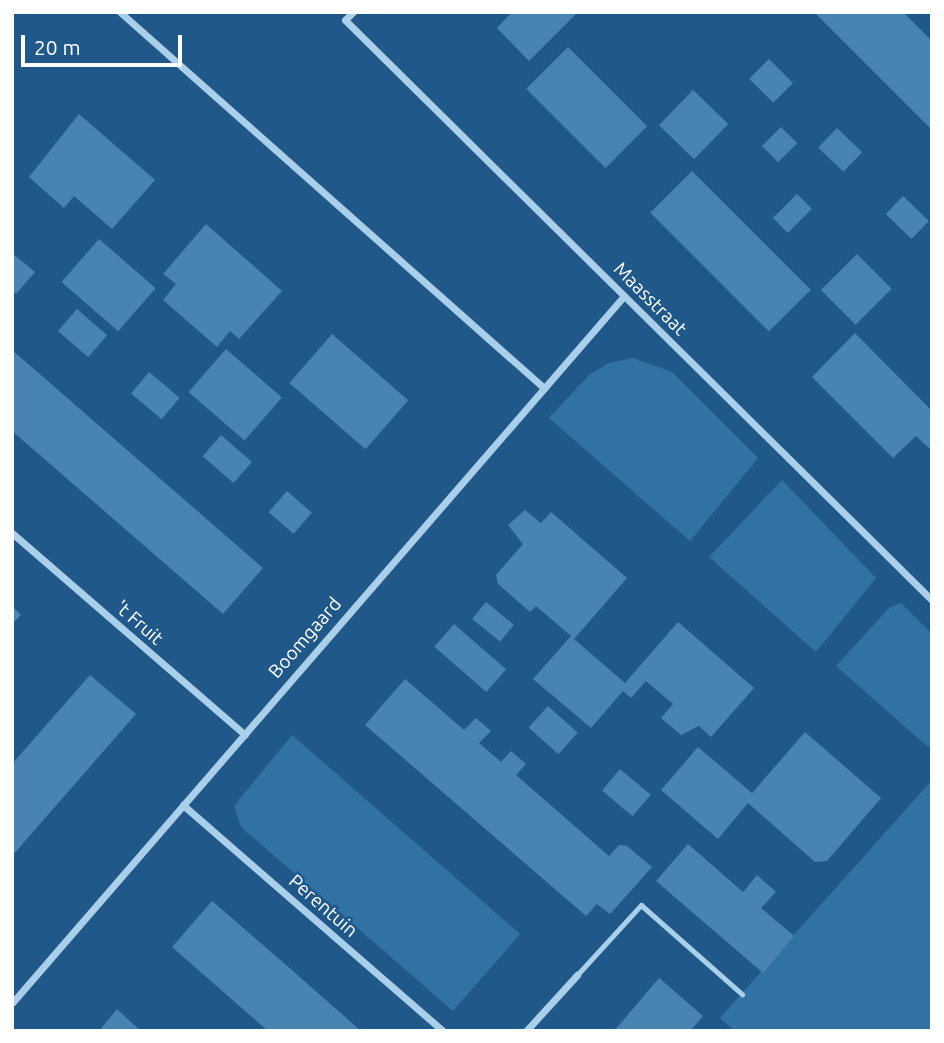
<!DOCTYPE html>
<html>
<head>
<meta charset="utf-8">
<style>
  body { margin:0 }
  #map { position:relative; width:944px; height:1043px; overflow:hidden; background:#205989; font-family:Ubuntu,sans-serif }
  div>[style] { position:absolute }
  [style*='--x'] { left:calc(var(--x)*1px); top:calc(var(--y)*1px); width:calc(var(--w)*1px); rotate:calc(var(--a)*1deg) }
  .green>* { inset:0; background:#3072a4 }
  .building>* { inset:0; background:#4883b1; transform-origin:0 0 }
  .lane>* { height:5px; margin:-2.5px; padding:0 2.5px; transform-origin:2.5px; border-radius:2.5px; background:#aacfeb }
  .street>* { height:7px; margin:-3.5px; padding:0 3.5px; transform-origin:3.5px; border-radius:3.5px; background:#aacfeb }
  span { translate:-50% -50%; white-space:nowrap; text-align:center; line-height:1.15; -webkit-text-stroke:5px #205989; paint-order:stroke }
  .street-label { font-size:19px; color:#fff }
  .frame { position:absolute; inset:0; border:14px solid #fff; pointer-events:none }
  .scale { position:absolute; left:21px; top:35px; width:161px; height:32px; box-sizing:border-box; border:4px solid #fff; border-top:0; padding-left:9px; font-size:21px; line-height:24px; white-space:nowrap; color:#fff; -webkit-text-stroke:5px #205989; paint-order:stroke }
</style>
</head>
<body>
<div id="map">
  <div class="green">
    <div style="clip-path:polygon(633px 358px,672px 372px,758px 458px,690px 541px,549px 418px,589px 375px,609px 363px)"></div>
    <div style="clip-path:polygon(782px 480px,876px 578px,816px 652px,709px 557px)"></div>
    <div style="clip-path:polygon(901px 603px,932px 634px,932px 744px,928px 747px,836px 666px,890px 607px)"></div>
    <div style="clip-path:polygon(292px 735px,520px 934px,453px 1011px,241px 827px,234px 806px)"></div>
    <div style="clip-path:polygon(932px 780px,932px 1031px,735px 1031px,720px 1018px)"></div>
  </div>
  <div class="building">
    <div style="clip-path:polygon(512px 12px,578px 12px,529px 61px,497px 28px)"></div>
    <div style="clip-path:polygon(814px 12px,903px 12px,932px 41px,932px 130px)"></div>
    <div style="left:568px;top:47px;width:112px;height:59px;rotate:45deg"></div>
    <div style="left:769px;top:59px;width:34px;height:28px;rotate:45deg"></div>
    <div style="left:693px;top:90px;width:49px;height:49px;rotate:44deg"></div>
    <div style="clip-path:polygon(79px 114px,155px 180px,112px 229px,74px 196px,64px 208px,29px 177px)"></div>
    <div style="left:781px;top:127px;width:23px;height:27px;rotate:45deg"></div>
    <div style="left:837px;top:128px;width:35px;height:27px;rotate:44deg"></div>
    <div style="left:692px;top:171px;width:168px;height:59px;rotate:45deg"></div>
    <div style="left:797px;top:194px;width:21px;height:34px;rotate:45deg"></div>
    <div style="left:903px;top:196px;width:36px;height:25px;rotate:44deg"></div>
    <div style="clip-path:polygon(206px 224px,282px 291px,239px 339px,230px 331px,217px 347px,163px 300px,176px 284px,163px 274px)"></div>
    <div style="left:99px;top:239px;width:75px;height:57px;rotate:41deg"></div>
    <div style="clip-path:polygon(12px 253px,35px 272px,16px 294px,12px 291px)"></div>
    <div style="left:857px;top:254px;width:49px;height:51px;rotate:45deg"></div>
    <div style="left:77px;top:309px;width:40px;height:29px;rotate:41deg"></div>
    <div style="clip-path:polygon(855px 333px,932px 411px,932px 451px,916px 436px,893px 458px,812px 377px)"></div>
    <div style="left:332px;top:334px;width:101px;height:65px;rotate:41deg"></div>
    <div style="left:226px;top:349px;width:74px;height:57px;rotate:41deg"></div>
    <div style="clip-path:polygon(12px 350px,263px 568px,223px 614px,12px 431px)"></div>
    <div style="left:149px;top:372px;width:40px;height:28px;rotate:40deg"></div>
    <div style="left:221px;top:435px;width:41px;height:28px;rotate:41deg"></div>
    <div style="left:287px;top:491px;width:33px;height:28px;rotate:41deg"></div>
    <div style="clip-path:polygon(525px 510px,541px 523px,551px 512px,627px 578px,574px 639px,625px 683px,678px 622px,754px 688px,711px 737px,699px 726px,681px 735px,661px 718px,673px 704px,646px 681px,631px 698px,623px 691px,591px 728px,533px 679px,571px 636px,536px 606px,530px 612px,498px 584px,496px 575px,523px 544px,508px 525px)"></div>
    <div style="left:486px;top:602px;width:36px;height:22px;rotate:39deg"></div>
    <div style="clip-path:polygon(12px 606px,21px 615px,12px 624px)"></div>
    <div style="left:454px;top:624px;width:69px;height:30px;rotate:41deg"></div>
    <div style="clip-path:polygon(90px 675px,136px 714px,12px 856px,12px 764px)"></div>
    <div style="clip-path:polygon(405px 679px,464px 730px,476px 718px,491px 731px,479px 743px,501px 762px,511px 751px,526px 764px,516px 775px,609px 856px,619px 845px,627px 846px,652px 867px,610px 914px,597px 904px,586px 916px,365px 725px)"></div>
    <div style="left:548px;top:706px;width:40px;height:29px;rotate:42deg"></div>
    <div style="clip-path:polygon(805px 732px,881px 798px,827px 861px,815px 862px,748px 803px,718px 839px,661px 790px,698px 747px,752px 793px)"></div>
    <div style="left:620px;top:769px;width:40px;height:28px;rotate:40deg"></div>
    <div style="clip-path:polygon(688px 844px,743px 892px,757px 875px,776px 892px,761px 908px,794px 936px,763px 973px,656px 881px)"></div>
    <div style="clip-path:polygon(212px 901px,285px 964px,361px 1031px,268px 1031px,172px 947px)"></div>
    <div style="clip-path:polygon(659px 978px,703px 1016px,690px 1031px,614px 1031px)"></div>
    <div style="clip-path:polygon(117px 1009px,132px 1023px,141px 1031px,99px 1031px)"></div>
  </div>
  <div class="lane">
    <div style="--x:577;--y:975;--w:95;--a:-47.6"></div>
    <div style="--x:641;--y:905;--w:135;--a:41.4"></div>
  </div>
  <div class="street">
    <div style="--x:120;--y:12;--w:567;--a:41.57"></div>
    <div style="--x:353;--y:12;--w:11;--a:135"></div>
    <div style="--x:345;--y:20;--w:825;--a:44.66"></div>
    <div style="--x:12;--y:533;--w:308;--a:40.9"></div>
    <div style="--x:183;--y:805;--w:344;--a:41"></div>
    <div style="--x:12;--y:1003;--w:935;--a:-49.12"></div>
    <div style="--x:526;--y:1031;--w:76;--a:-47.7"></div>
  </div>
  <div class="street-label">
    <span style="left:650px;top:299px;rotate:45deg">Maasstraat</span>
    <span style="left:139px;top:623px;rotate:41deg">'t Fruit</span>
    <span style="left:305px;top:638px;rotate:-49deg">Boomgaard</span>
    <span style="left:323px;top:906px;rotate:41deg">Perentuin</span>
  </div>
  <div class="frame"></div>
  <div class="scale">20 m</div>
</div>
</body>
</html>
